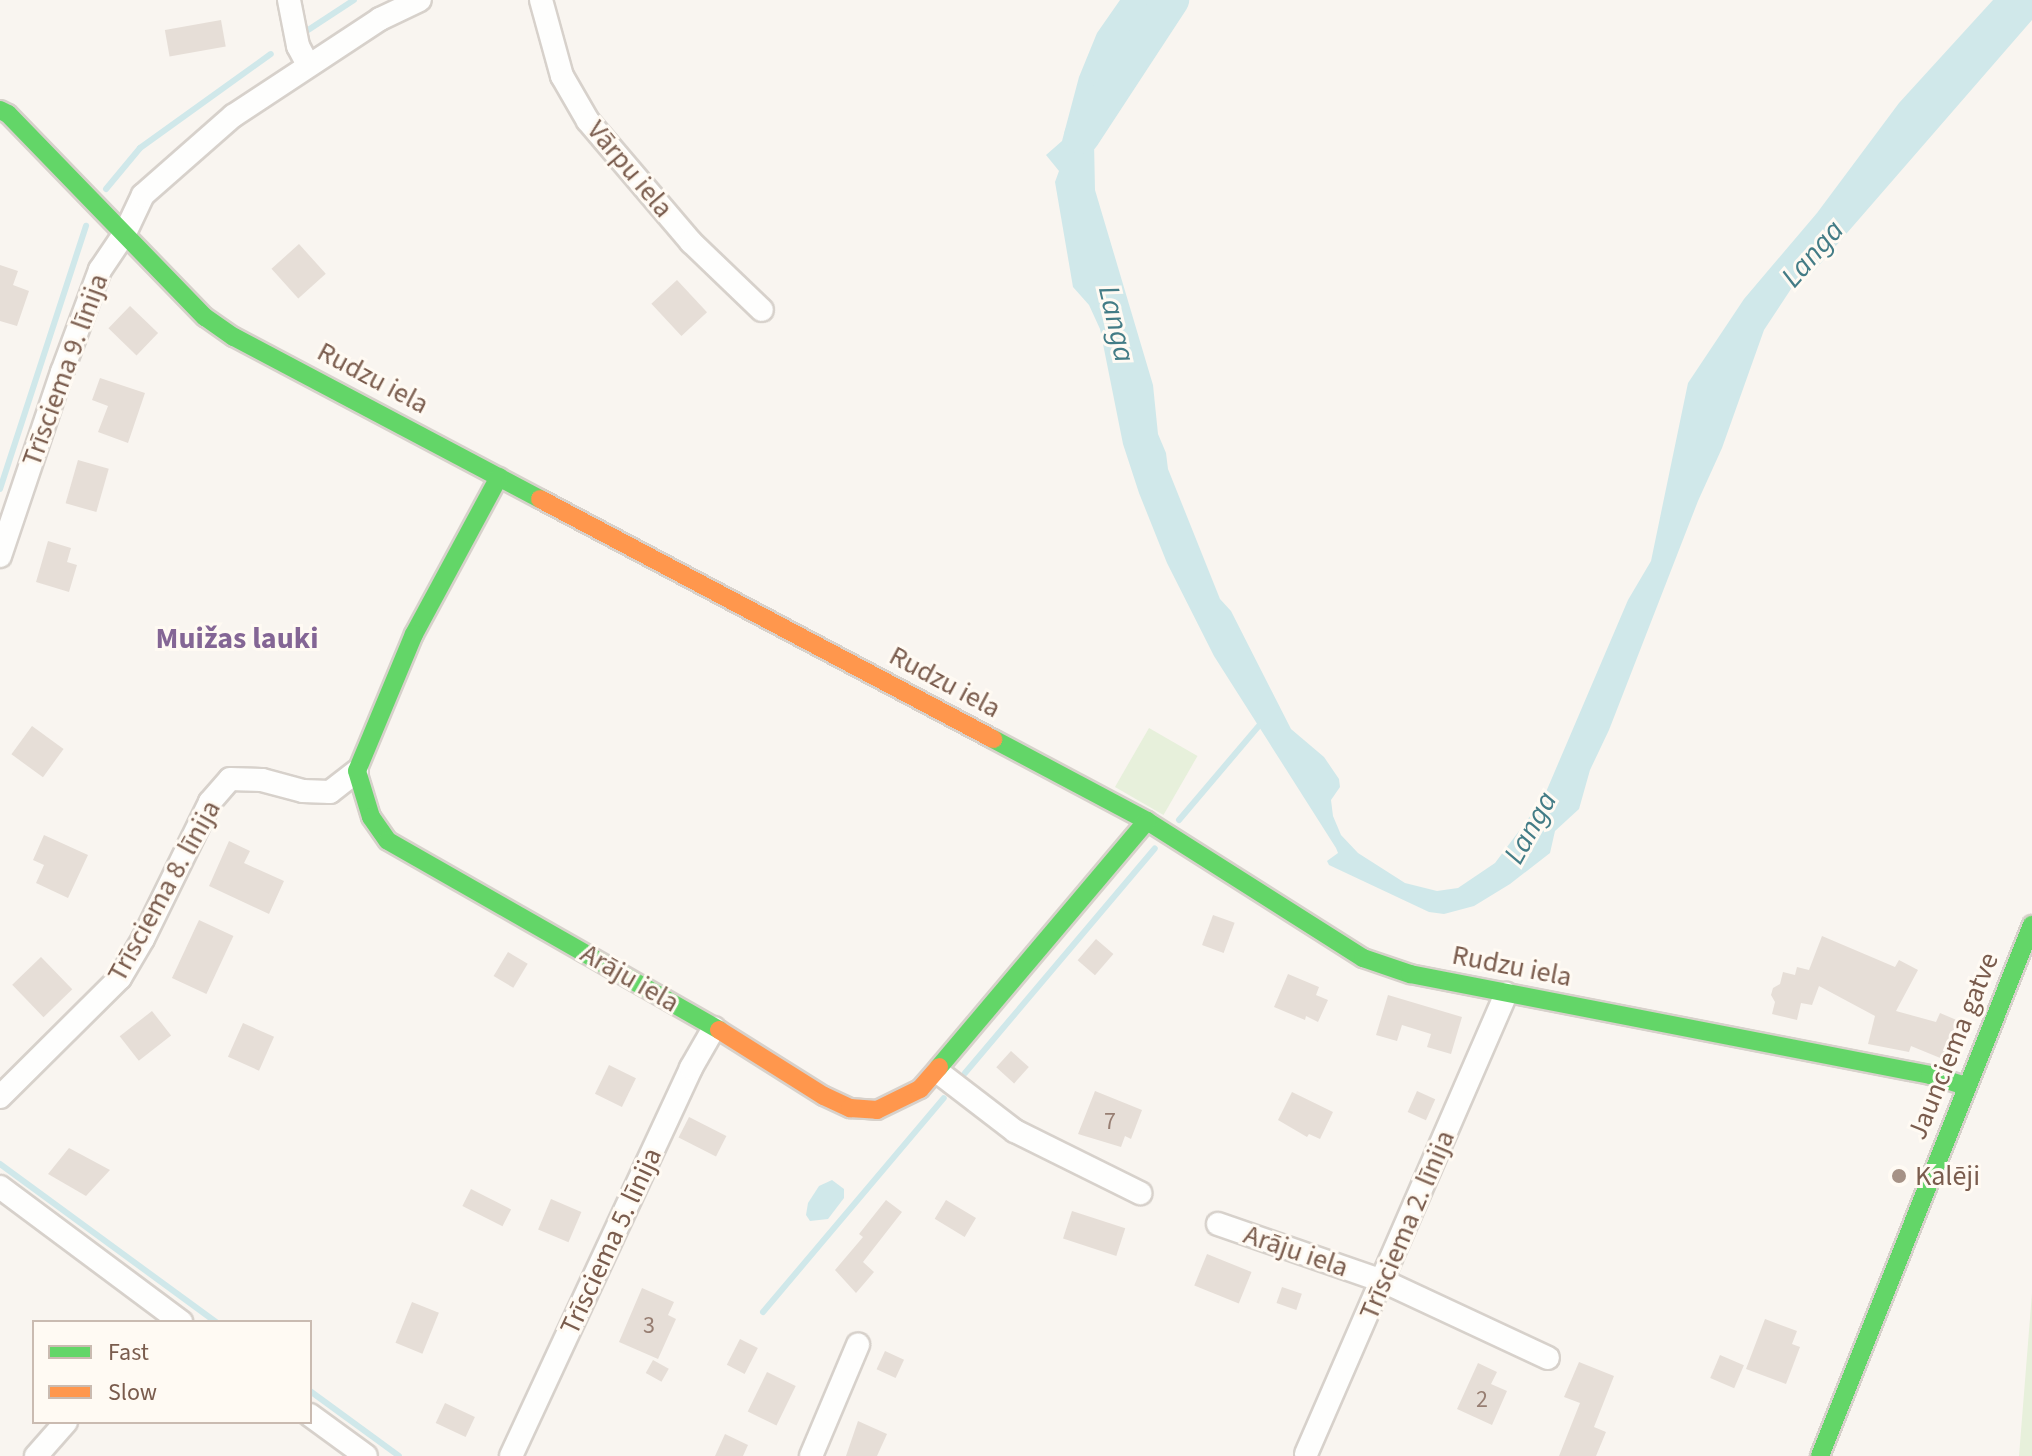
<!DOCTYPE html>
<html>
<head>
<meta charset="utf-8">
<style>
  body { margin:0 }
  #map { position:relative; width:2032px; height:1456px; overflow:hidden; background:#f9f5f0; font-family:"Source Sans 3",sans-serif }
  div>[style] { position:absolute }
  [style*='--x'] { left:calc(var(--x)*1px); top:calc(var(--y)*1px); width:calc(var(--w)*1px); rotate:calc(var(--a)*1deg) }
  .green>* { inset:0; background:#e7f0db; transform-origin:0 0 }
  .water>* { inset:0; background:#d0e8ea }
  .stream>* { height:6px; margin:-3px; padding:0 3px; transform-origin:3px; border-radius:3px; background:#d0e8ea }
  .river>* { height:36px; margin:-18px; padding:0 18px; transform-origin:18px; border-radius:18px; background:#d0e8ea }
  .building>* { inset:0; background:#e6ded7; transform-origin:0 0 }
  .roads { filter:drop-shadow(2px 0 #d7d1cb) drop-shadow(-2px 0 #d7d1cb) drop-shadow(0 2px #d7d1cb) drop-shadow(0 -2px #d7d1cb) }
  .street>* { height:22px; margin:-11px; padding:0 11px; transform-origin:11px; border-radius:11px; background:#fefefd }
  .fast>* { height:18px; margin:-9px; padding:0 9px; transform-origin:9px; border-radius:9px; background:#63d668 }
  .slow>* { height:18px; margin:-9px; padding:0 9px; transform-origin:9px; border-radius:9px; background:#ff974d }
  .dots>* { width:22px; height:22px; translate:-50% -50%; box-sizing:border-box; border:4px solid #fffaf3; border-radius:50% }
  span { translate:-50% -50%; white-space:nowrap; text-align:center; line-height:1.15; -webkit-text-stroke:6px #fffaf3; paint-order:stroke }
  .number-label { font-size:24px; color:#977e72 }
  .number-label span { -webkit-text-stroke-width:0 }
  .street-label { font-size:28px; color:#7a5c4d }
  .poi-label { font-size:28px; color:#7a5c4d }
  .left { translate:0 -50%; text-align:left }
  .water-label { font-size:30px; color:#437c86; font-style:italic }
  .neighbourhood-label { font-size:30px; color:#846695; font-weight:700 }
  .legend { position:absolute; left:32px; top:1320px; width:280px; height:104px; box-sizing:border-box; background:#fffaf3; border:2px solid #cabbb1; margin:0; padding:10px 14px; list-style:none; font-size:24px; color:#7a5c4d }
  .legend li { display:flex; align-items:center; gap:16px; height:40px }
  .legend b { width:40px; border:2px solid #cabbb1 }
</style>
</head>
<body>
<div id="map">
  <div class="green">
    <div style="left:1149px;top:728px;width:56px;height:68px;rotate:30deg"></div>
    <div style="clip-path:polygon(2032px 1293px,2032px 1456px,2019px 1456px)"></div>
  </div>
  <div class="water">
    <div style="clip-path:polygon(1120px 0,1172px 0,1159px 14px,1136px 52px,1120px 65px,1097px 123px,1094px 142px,1095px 190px,1153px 385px,1158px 434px,1166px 453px,1168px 469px,1220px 599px,1231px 611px,1291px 729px,1324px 757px,1339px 779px,1340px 787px,1331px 800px,1333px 816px,1341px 835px,1358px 853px,1405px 883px,1437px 891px,1458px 888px,1495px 863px,1543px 799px,1628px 600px,1651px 561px,1688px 383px,1744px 299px,1817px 213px,1899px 103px,1993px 0,2032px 0,2032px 20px,1814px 271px,1791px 289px,1764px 330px,1722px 448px,1698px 501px,1609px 730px,1590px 770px,1579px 809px,1555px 831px,1550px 853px,1510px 884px,1474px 906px,1444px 914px,1429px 912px,1329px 865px,1327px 861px,1338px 853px,1336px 848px,1214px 656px,1167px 563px,1139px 493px,1123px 444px,1100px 329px,1089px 305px,1073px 287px,1055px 182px,1059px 171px,1046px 155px,1062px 141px,1079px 77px,1097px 33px)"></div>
    <div style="clip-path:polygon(832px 1180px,844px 1189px,844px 1198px,828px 1219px,810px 1221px,806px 1215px,808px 1203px,819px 1186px)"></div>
  </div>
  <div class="stream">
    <div style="--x:302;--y:34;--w:62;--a:-33.2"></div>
    <div style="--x:106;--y:189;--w:53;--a:-50.3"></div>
    <div style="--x:140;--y:148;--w:161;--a:-35.7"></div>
    <div style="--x:0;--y:489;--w:277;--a:-71.9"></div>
    <div style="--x:1179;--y:820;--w:128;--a:-49.7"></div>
    <div style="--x:965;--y:1073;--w:294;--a:-49.8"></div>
    <div style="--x:0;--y:1164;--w:268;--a:36.2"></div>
    <div style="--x:763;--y:1312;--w:280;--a:-49.8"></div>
    <div style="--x:310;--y:1391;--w:110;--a:36.1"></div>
  </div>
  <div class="river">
    <div style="--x:1082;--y:136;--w:163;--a:-56.8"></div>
  </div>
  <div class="building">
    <div style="left:221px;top:20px;width:27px;height:57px;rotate:80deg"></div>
    <div style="left:299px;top:244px;width:40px;height:37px;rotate:48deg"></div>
    <div style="clip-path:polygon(0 265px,18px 271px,13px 285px,29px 291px,17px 326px,0 321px)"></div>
    <div style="left:677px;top:280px;width:44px;height:35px;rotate:47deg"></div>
    <div style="left:130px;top:306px;width:39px;height:31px;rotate:44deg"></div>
    <div style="clip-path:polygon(100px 378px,145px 393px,128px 443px,98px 432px,108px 406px,92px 400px)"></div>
    <div style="left:78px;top:460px;width:32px;height:45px;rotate:16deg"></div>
    <div style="clip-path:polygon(48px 541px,71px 548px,67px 562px,77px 565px,69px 592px,36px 582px)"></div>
    <div style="left:32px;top:726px;width:39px;height:35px;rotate:36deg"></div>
    <div style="clip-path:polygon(44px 835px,88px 855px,68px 898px,36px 883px,44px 865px,33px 860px)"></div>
    <div style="clip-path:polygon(229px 841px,250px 851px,244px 863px,284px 881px,269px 914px,209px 886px)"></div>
    <div style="left:1213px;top:915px;width:23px;height:32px;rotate:20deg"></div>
    <div style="left:199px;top:920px;width:38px;height:64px;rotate:25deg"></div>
    <div style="clip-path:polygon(1822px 936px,1895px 967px,1899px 960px,1918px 970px,1896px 1011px,1936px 1022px,1940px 1013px,1966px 1024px,1950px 1062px,1911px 1046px,1909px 1052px,1868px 1044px,1875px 1016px,1819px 986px,1812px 1005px,1801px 1003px,1797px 1020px,1772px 1014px,1775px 1002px,1771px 995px,1773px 988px,1780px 984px,1783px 972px,1795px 975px,1797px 967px,1809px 970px)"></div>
    <div style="left:1096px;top:939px;width:23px;height:28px;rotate:41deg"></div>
    <div style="left:508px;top:952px;width:23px;height:28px;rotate:31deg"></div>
    <div style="left:41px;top:957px;width:45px;height:40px;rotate:46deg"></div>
    <div style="clip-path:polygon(1288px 974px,1319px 987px,1316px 995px,1328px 1000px,1318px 1022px,1306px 1016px,1305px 1020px,1274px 1007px)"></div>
    <div style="clip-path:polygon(1388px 995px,1462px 1017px,1451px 1054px,1427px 1047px,1431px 1034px,1402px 1025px,1397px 1041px,1376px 1035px)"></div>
    <div style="left:152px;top:1011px;width:31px;height:41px;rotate:52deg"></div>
    <div style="left:243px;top:1023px;width:34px;height:37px;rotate:24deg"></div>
    <div style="left:1011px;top:1051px;width:24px;height:22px;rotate:42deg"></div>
    <div style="left:609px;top:1065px;width:30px;height:32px;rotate:26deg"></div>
    <div style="clip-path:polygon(1095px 1091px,1142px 1110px,1131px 1139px,1125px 1136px,1121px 1147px,1078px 1134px)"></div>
    <div style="left:1417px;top:1091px;width:20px;height:23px;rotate:24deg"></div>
    <div style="clip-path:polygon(1292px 1092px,1333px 1112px,1320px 1139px,1309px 1134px,1307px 1137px,1278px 1120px)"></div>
    <div style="left:689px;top:1117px;width:42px;height:23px;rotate:27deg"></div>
    <div style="clip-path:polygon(69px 1148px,110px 1170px,86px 1196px,48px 1174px)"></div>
    <div style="left:471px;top:1189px;width:45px;height:19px;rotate:27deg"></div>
    <div style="left:551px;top:1199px;width:33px;height:33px;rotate:23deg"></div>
    <div style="clip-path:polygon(886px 1200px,902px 1212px,863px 1262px,874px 1272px,856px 1293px,835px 1270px,863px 1237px,859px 1234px)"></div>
    <div style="left:946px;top:1200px;width:35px;height:22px;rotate:31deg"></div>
    <div style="left:1072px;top:1211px;width:56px;height:29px;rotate:18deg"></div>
    <div style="left:1207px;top:1254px;width:48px;height:34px;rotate:22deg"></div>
    <div style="left:1282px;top:1287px;width:21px;height:17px;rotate:19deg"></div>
    <div style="clip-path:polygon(642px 1288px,674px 1302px,668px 1315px,676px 1319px,658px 1359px,619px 1342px)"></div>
    <div style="left:412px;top:1302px;width:29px;height:44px;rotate:22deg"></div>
    <div style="clip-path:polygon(1765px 1319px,1797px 1331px,1792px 1344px,1800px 1347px,1786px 1384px,1746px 1369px)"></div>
    <div style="left:740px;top:1339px;width:20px;height:29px;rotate:27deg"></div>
    <div style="left:885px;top:1351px;width:21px;height:20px;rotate:25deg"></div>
    <div style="left:1720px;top:1355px;width:26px;height:25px;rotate:23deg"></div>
    <div style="left:653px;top:1360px;width:18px;height:15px;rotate:29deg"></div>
    <div style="clip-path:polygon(1579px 1362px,1614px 1376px,1594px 1427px,1606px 1432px,1596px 1456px,1559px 1456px,1580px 1403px,1564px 1397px)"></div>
    <div style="clip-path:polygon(1478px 1363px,1497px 1372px,1491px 1384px,1507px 1391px,1492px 1425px,1457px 1409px)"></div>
    <div style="left:767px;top:1372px;width:32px;height:44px;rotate:26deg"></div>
    <div style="left:445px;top:1403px;width:33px;height:22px;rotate:25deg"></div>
    <div style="clip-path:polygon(858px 1421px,887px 1434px,877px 1456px,846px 1456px)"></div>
    <div style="clip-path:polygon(725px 1434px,748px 1445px,743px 1456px,715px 1456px)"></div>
  </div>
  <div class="roads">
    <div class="street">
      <div style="--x:289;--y:0;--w:47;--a:78.9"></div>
      <div style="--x:298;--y:46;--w:21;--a:62"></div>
      <div style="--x:541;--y:0;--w:79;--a:74.6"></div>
      <div style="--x:562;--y:76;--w:52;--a:60"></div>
      <div style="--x:588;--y:121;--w:159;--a:49.6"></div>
      <div style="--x:691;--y:242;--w:98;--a:43.8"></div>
      <div style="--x:0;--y:556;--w:194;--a:-71.4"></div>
      <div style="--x:62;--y:372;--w:109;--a:-69.6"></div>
      <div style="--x:100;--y:270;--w:45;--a:-56"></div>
      <div style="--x:125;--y:233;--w:42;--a:-64.7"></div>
      <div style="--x:143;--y:195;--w:120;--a:-41.3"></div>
      <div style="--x:233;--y:116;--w:176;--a:-33.4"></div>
      <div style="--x:380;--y:19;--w:44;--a:-25.4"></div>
      <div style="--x:938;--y:1072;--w:97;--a:37.5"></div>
      <div style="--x:1015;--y:1131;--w:140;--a:26.4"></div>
      <div style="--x:0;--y:1097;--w:169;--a:-44.8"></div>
      <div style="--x:120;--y:978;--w:45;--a:-59.5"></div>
      <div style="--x:143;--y:939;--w:153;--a:-63.9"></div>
      <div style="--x:210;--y:802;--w:30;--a:-49"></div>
      <div style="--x:230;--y:779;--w:32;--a:2"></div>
      <div style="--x:262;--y:780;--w:42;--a:15"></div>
      <div style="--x:303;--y:791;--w:27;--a:2"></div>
      <div style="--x:330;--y:792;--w:34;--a:-38"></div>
      <div style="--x:0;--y:1187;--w:226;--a:36.7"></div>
      <div style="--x:1218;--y:1224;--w:175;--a:19.1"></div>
      <div style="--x:1383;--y:1281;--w:182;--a:25"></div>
      <div style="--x:310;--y:1415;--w:69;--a:36.2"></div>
      <div style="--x:1306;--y:1454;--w:502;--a:-66.5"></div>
      <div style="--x:36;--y:1456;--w:45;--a:-48.6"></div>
      <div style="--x:511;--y:1456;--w:428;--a:-65.1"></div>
      <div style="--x:691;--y:1068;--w:46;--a:-60.1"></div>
      <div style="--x:811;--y:1456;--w:121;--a:-67.1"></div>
    </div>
    <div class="fast">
      <div style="--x:0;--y:110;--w:9;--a:27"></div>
      <div style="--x:8;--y:114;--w:283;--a:45.9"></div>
      <div style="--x:205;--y:317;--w:35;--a:35"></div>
      <div style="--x:234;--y:337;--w:346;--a:27.9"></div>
      <div style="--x:499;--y:477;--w:179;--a:118.4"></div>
      <div style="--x:414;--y:634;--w:148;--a:112.6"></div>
      <div style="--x:357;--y:771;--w:48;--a:73.1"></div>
      <div style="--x:371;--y:817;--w:29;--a:55"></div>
      <div style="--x:388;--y:841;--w:381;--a:29.7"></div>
      <div style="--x:993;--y:739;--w:174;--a:28"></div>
      <div style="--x:1147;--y:821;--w:256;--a:32.4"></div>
      <div style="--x:1363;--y:958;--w:50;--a:18.8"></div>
      <div style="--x:1410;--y:974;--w:530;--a:10.99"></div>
      <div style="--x:1930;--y:1075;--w:38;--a:17"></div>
      <div style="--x:939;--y:1067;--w:322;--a:-49.8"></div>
      <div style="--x:1820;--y:1456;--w:572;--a:-68.24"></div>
    </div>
    <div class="slow">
      <div style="--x:540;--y:499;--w:513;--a:27.91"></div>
      <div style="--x:719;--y:1030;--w:124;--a:32.2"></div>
      <div style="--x:824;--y:1096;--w:29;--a:25"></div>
      <div style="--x:850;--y:1108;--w:27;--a:4"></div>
      <div style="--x:877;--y:1110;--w:48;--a:-26"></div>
      <div style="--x:920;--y:1089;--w:29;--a:-49"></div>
    </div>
  </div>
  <div class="dots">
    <div style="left:1899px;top:1176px;background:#a69286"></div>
  </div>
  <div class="number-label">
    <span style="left:1110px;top:1122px">7</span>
    <span style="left:649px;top:1326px">3</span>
    <span style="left:1482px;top:1400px">2</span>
  </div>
  <div class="street-label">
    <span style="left:630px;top:169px;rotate:50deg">Vārpu iela</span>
    <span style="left:65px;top:370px;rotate:-70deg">Trīsciema 9. līnija</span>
    <span style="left:373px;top:378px;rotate:28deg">Rudzu iela</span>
    <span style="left:945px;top:682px;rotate:28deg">Rudzu iela</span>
    <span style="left:164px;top:891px;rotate:-61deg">Trīsciema 8. līnija</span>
    <span style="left:1512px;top:966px;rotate:11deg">Rudzu iela</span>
    <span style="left:630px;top:978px;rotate:30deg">Arāju iela</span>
    <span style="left:1953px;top:1046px;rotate:-68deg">Jaunciema gatve</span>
    <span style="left:1407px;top:1225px;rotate:-67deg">Trīsciema 2. līnija</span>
    <span style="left:611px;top:1241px;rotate:-65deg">Trīsciema 5. līnija</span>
    <span style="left:1296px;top:1251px;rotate:19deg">Arāju iela</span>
  </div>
  <div class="poi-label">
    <span class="left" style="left:1915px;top:1176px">Kalēji</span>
  </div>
  <div class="water-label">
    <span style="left:1813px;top:254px;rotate:-49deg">Langa</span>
    <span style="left:1116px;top:324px;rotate:77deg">Langa</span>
    <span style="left:1531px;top:828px;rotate:-61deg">Langa</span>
  </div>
  <div class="neighbourhood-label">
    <span style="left:237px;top:639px">Muižas lauki</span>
  </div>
  <ul class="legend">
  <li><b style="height:10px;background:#63d668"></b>Fast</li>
  <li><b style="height:10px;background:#ff974d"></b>Slow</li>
  </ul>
</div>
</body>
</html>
